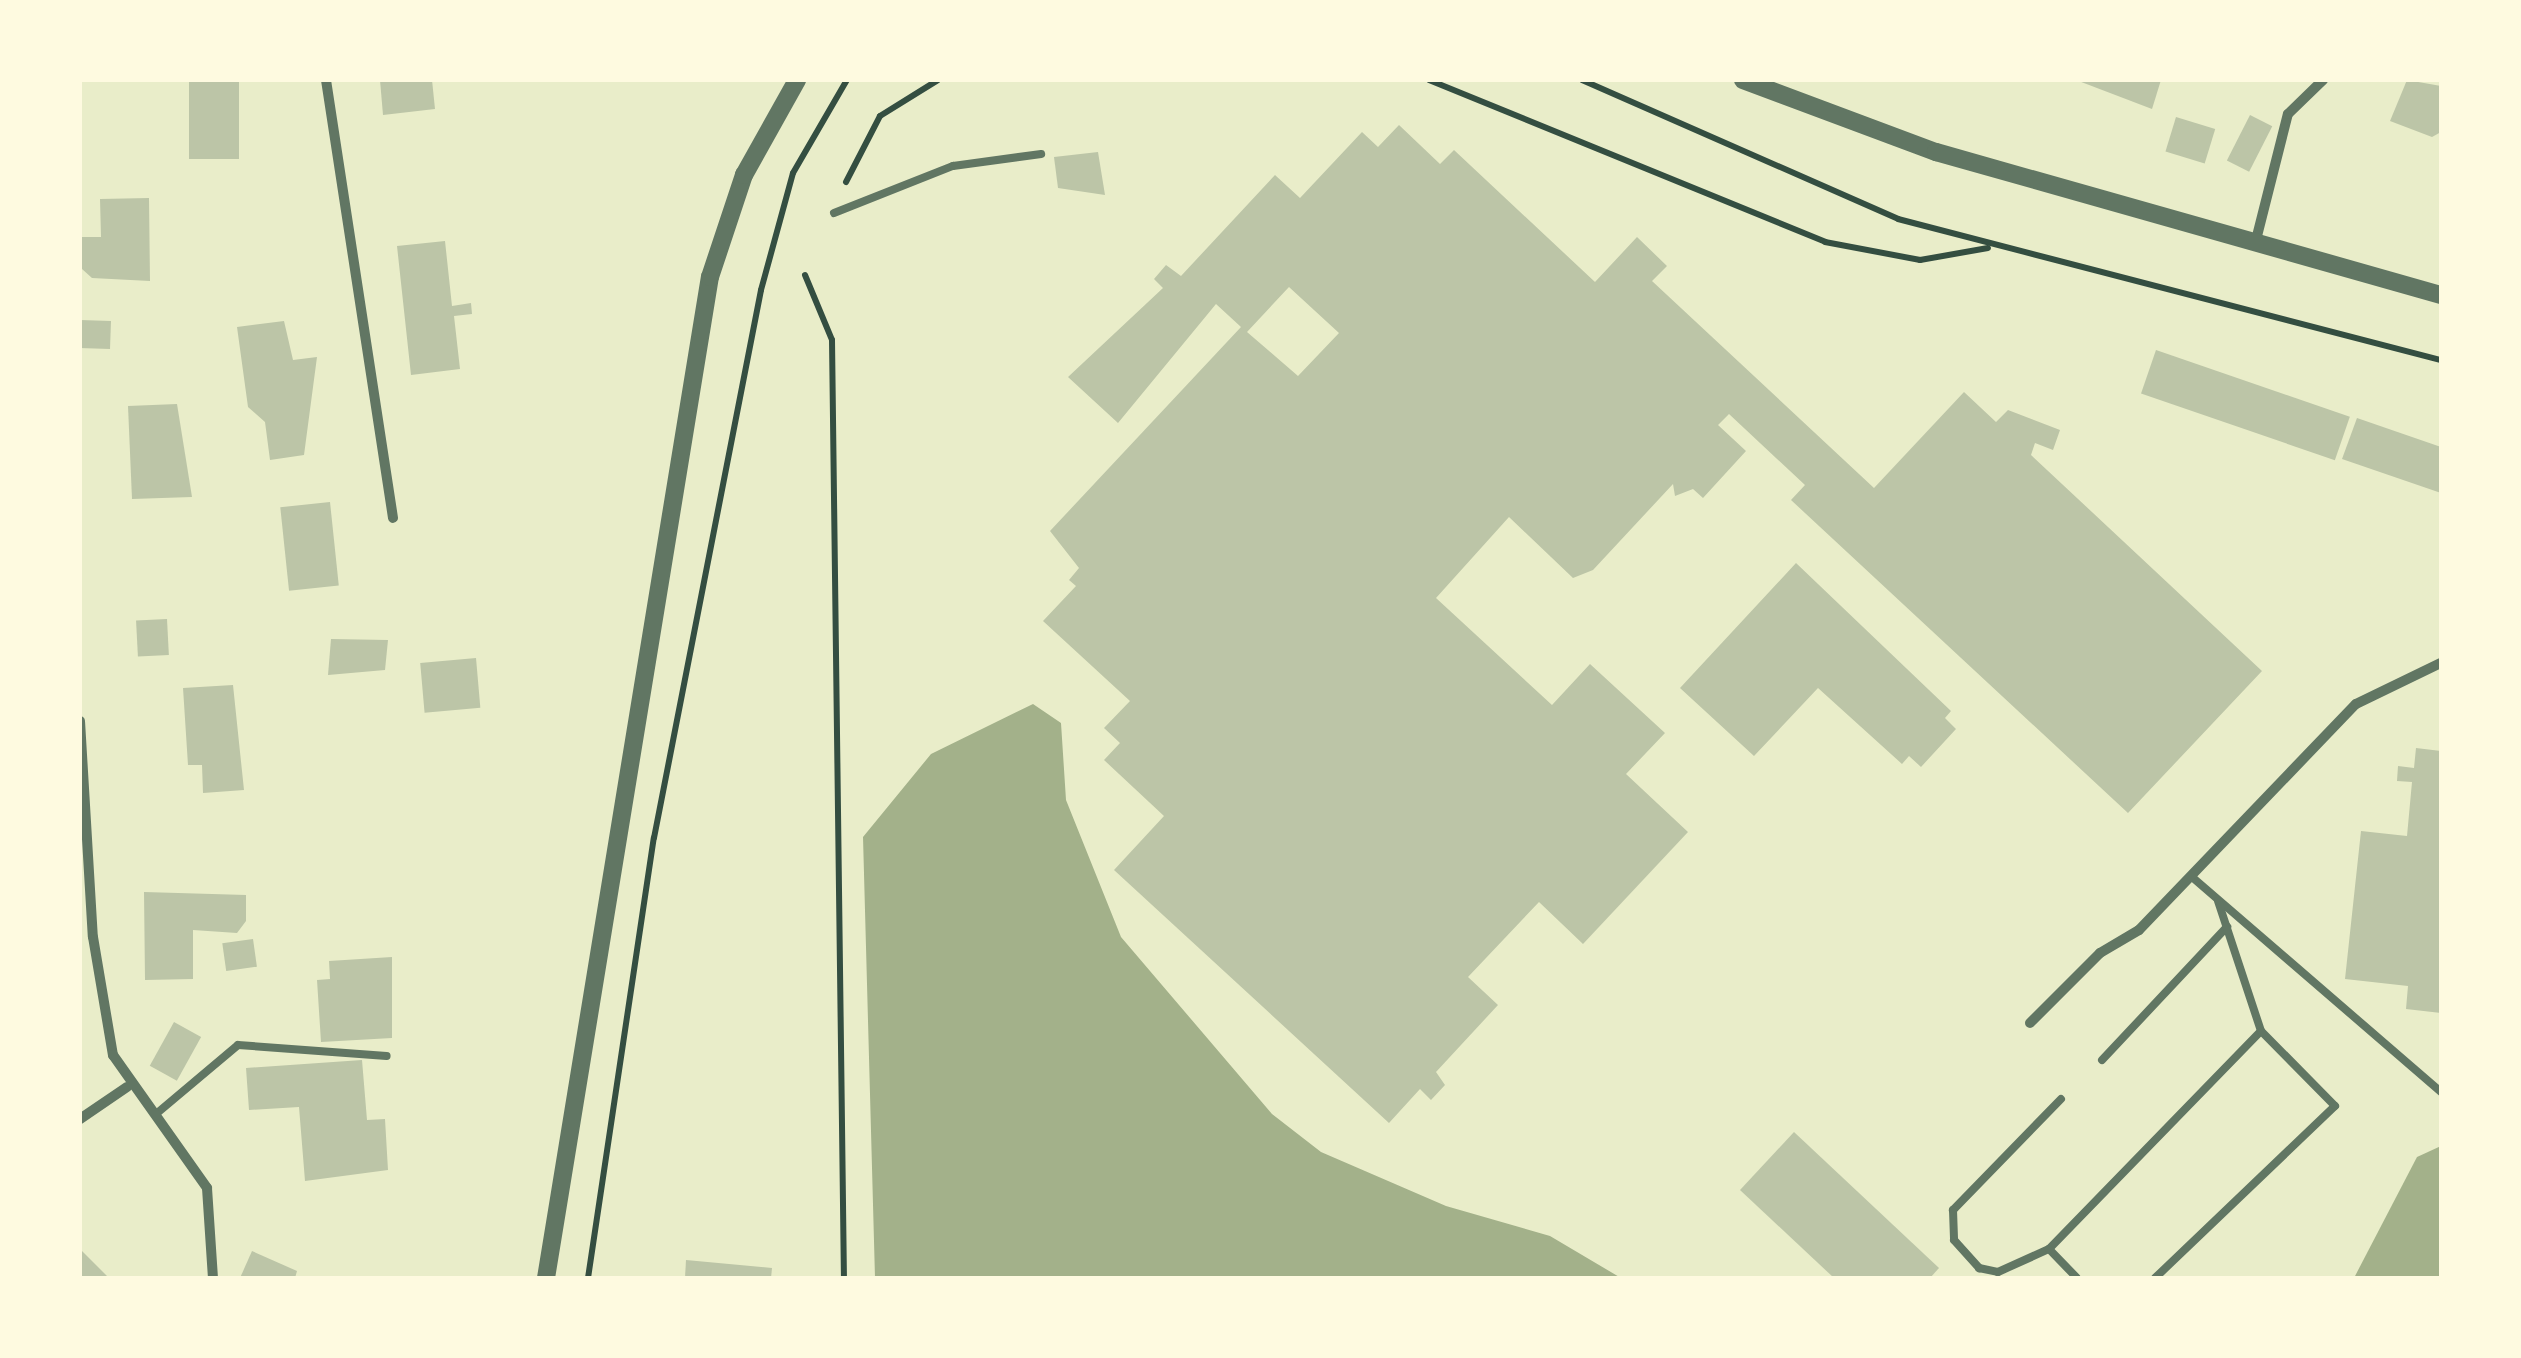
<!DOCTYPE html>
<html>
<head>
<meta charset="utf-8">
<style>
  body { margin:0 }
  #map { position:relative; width:2521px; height:1358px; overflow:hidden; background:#e9edc9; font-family:Quicksand,sans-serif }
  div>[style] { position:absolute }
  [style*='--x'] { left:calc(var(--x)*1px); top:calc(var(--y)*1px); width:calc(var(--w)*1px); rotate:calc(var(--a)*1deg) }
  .water>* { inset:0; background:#a3b18a }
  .building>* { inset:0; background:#bcc5a7; transform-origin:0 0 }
  .path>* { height:6px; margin:-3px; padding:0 3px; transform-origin:3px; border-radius:3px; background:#344e41 }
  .service>* { height:8px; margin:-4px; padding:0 4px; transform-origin:4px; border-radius:4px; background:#617663 }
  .minor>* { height:10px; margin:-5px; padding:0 5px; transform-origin:5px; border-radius:5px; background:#617663 }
  .tertiary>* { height:18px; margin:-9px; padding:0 9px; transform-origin:9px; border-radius:9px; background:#617663 }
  span { translate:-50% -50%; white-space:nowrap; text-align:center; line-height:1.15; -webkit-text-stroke:10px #fefae0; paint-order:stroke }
  .frame { position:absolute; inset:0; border:82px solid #fefae0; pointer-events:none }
</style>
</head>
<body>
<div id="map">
  <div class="water">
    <div style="clip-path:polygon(1033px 704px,1061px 723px,1066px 800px,1121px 937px,1272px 1114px,1321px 1152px,1446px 1206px,1550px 1236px,1621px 1278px,875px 1278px,863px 837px,931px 754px)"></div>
    <div style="clip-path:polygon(2441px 1146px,2441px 1278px,2354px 1278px,2417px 1157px)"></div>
  </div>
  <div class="building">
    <div style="left:189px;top:80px;width:50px;height:79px"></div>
    <div style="clip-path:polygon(380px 80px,432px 80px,435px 109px,383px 115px)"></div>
    <div style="clip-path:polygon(2076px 80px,2161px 80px,2152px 109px)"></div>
    <div style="clip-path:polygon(2407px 80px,2441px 86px,2441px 132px,2432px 137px,2390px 121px)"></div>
    <div style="left:2250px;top:115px;width:25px;height:51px;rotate:27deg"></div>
    <div style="left:2176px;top:117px;width:41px;height:36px;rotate:17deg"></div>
    <div style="clip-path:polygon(evenodd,1399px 125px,1440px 164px,1454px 150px,1595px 282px,1637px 237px,1667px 266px,1652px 281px,1874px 488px,1964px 392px,1996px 422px,2008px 410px,2060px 430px,2053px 450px,2035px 443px,2031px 455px,2262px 671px,2128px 813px,1791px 500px,1805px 485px,1729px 414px,1718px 425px,1746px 451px,1703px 498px,1693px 489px,1675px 496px,1673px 484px,1593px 570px,1573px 578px,1509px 517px,1436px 598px,1552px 705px,1590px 664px,1665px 733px,1626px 774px,1688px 832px,1583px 944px,1539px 902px,1468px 977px,1498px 1005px,1436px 1072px,1445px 1085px,1431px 1100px,1420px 1089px,1389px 1123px,1114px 870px,1164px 816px,1104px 760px,1120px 743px,1104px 728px,1130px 701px,1043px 621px,1076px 586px,1069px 580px,1079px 568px,1050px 531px,1241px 327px,1216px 304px,1118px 423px,1068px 377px,1163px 288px,1154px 279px,1166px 265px,1181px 276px,1275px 175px,1300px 198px,1362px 132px,1378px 147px,1399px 125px,1289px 287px,1339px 333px,1298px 376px,1247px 332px,1289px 287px)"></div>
    <div style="clip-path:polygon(1098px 152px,1105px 195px,1058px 188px,1054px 157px)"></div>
    <div style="clip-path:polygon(149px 198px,150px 281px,92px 278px,82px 269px,81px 237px,101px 237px,100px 199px)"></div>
    <div style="clip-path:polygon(445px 241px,452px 306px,471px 303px,472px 314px,454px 316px,460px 369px,411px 375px,397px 246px)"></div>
    <div style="left:80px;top:320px;width:31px;height:28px;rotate:2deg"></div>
    <div style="clip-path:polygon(284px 321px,293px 360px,317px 357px,304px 455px,270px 460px,265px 422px,248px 407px,237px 327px)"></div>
    <div style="left:2156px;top:350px;width:205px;height:46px;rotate:19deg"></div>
    <div style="clip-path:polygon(177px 404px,192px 497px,132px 499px,128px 406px)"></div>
    <div style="clip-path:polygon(2357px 418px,2441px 447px,2441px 493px,2342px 459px)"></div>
    <div style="left:330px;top:502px;width:84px;height:50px;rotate:84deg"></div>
    <div style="clip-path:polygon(1796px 563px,1951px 711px,1945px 718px,1956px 729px,1921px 767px,1909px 756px,1902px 764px,1818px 688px,1754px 756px,1680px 688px)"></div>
    <div style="left:167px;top:619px;width:36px;height:31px;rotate:87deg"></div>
    <div style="clip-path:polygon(331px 639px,388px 640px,385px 670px,328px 675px)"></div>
    <div style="left:476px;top:658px;width:50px;height:56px;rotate:85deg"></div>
    <div style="clip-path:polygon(233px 685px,244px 790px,203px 793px,202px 765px,188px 765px,183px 688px)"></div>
    <div style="clip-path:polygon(2416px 748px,2441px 751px,2441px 1013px,2406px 1009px,2408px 986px,2345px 979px,2361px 831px,2407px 836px,2412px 782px,2397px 781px,2398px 766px,2414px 768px)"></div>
    <div style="clip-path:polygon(144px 892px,246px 895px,246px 921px,237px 933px,193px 930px,193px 979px,145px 980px)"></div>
    <div style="left:253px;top:939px;width:28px;height:31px;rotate:82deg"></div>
    <div style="clip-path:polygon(392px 957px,392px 1038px,321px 1042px,317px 980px,330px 979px,329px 961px)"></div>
    <div style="left:174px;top:1022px;width:31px;height:50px;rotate:29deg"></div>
    <div style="clip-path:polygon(362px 1060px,367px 1120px,385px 1119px,388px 1170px,305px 1181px,299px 1107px,249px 1110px,246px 1068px)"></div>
    <div style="clip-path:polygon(1794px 1132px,1939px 1268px,1930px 1278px,1834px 1278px,1740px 1190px)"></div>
    <div style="clip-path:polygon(80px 1249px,109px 1278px,117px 1278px,80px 1278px)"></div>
    <div style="clip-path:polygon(252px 1251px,297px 1271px,295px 1278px,240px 1278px)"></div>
    <div style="clip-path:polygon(686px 1260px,772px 1268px,771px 1278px,685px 1278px)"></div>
  </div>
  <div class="path">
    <div style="--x:1429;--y:80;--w:428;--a:22.2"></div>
    <div style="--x:1825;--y:242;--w:97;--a:10.7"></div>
    <div style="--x:1920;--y:260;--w:69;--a:-10"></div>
    <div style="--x:1582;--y:80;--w:345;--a:23.7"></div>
    <div style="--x:1898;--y:219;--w:561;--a:14.56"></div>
    <div style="--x:846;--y:182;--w:74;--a:-62.7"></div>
    <div style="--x:880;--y:116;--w:68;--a:-31.8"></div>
    <div style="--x:805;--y:275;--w:70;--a:67.4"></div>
    <div style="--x:832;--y:340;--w:938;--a:89.27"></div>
    <div style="--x:588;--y:1278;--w:445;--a:-81.5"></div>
    <div style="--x:654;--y:838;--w:558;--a:-78.95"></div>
    <div style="--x:761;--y:290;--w:121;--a:-74.7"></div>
    <div style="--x:793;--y:173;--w:108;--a:-59.9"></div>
  </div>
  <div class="service">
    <div style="--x:834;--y:213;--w:128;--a:-21.6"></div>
    <div style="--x:953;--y:166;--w:89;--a:-7.8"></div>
    <div style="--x:2192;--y:877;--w:329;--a:40.8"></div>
    <div style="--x:2102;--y:1060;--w:183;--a:-46.8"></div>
    <div style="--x:2061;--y:1099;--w:155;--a:134.2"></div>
    <div style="--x:1953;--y:1210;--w:30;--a:88"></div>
    <div style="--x:1954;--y:1240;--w:38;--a:48"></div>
    <div style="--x:1979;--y:1268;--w:19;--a:12"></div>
    <div style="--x:1998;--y:1272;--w:56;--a:-24.3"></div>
    <div style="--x:2049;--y:1249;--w:304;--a:-45.8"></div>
    <div style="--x:2261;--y:1031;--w:137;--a:-108.3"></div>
    <div style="--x:156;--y:1114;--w:107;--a:-40.1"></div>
    <div style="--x:238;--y:1045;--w:149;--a:4.2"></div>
    <div style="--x:2049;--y:1249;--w:40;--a:46"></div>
    <div style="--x:2155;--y:1278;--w:249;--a:-43.7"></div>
    <div style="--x:2335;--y:1106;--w:105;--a:-134.6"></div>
  </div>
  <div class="minor">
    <div style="--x:326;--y:80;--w:443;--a:81.3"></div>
    <div style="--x:2255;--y:244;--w:134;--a:-75.8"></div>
    <div style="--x:2288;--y:114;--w:49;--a:-44.2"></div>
    <div style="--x:80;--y:721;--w:216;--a:86.6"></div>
    <div style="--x:93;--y:937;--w:120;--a:80.4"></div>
    <div style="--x:113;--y:1055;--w:163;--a:54.7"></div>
    <div style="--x:207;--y:1188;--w:90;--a:86.2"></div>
    <div style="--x:2030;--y:1023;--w:99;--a:-45"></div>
    <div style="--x:2100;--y:953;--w:45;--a:-30.5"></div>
    <div style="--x:2139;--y:930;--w:313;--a:-46.2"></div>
    <div style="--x:2356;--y:704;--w:94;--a:-25.8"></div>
    <div style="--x:80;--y:1119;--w:57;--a:-34.2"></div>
  </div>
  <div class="tertiary">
    <div style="--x:1743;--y:80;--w:206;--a:20.5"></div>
    <div style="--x:1936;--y:152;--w:525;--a:15.81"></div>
    <div style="--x:546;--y:1278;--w:1014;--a:-80.7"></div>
    <div style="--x:710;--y:277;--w:108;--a:-71.6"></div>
    <div style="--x:744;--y:175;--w:109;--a:-60.8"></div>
  </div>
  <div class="frame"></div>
</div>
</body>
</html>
